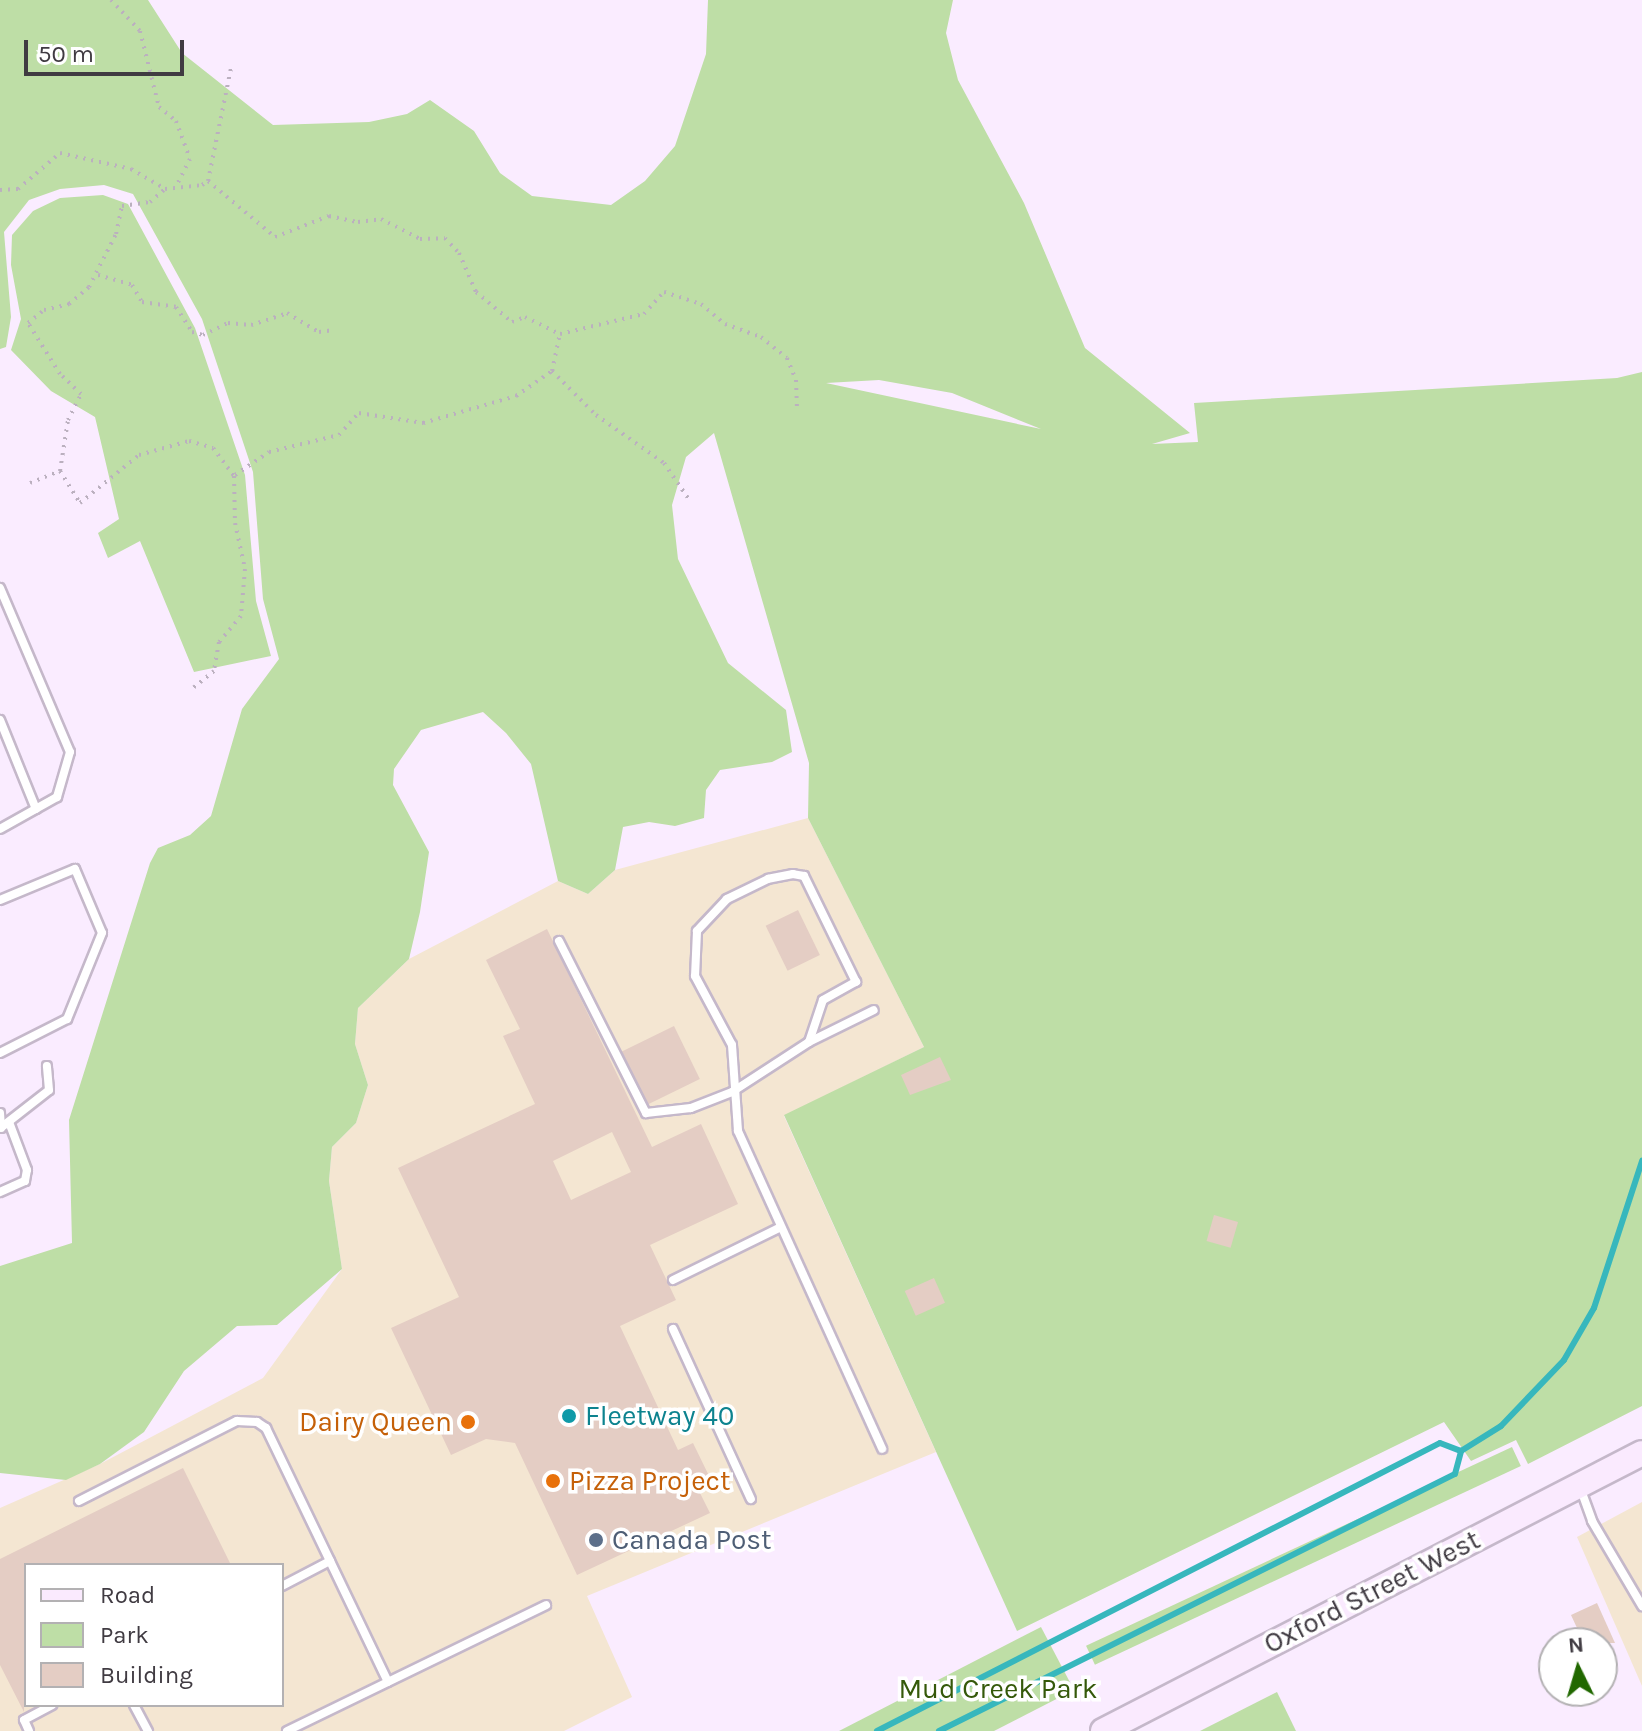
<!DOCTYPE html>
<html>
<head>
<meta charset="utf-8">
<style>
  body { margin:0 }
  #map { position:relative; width:1642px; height:1731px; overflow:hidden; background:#faecff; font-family:Karla,sans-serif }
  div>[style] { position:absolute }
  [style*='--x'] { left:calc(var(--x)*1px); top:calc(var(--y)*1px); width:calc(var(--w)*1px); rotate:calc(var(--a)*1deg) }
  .commercial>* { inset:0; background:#f4e6d2 }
  .green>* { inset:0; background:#bedea6; transform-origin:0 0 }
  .stream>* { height:6px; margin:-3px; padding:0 3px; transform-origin:3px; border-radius:3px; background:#37b7bd }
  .building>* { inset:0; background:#e4cdc4; transform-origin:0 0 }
  .path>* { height:4px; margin-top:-2px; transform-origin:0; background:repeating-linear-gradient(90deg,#bbb0bf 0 2px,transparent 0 8px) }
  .roads { filter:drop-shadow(2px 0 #c5b8ca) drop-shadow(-2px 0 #c5b8ca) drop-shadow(0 2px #c5b8ca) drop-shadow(0 -2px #c5b8ca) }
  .lane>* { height:8px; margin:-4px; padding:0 4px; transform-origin:4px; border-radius:4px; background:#fff }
  .secondary>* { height:24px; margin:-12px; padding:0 12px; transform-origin:12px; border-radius:12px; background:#faeafe }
  .dots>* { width:22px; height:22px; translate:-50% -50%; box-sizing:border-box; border:4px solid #fff; border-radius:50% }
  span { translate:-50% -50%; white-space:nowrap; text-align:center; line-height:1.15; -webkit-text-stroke:7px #fff; paint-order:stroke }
  .culture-label { font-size:28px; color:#0d838f }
  .left { translate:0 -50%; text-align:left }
  .food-label { font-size:28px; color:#c56008 }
  .right { translate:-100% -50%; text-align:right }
  .service-label { font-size:28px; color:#4e5e75 }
  .street-label { font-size:28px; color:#403b42 }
  .park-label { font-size:28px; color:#35590a }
  .legend { position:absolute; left:24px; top:1563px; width:260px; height:144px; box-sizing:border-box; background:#fff; border:2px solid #b3b1b3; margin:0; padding:10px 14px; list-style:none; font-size:24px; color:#403b42 }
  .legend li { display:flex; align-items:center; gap:16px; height:40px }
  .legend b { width:40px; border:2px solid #b3b1b3 }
  .north { position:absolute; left:1538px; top:1627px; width:80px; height:80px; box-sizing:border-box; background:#fff; border:2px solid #b3b1b3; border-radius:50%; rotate:355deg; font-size:22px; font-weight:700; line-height:32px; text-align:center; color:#403b42 }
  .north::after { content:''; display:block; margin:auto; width:28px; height:36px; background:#216800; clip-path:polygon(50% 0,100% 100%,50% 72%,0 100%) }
  .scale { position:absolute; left:24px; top:40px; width:160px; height:36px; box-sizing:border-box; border:4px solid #403b42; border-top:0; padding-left:10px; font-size:24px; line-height:28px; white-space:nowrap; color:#403b42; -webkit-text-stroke:6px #fff; paint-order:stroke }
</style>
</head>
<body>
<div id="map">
  <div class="commercial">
    <div style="clip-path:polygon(evenodd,808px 818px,924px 1047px,784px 1116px,936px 1452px,587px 1596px,632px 1697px,564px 1731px,0 1731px,0 1508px,100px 1464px,263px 1378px,342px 1269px,329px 1181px,332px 1147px,356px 1123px,368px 1085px,355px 1044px,358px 1008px,409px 959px,558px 881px,588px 894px,615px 870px,808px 818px,26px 1565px,282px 1565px,282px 1705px,26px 1705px,26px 1565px)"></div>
    <div style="clip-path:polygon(1642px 1502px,1642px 1686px,1577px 1537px)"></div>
  </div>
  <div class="green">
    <div style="clip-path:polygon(evenodd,0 0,148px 0,182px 53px,273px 125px,369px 122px,407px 114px,430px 100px,474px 131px,500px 173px,532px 196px,611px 205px,645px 181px,675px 146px,706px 54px,708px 0,953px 0,946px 33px,958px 80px,1024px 203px,1085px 348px,1190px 433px,1152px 444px,1198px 442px,1194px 403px,1617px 378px,1642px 372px,1642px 1406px,1528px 1464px,1516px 1440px,1471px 1461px,1444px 1422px,1017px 1631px,784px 1115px,924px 1047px,808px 818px,809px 763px,714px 433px,686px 457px,672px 505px,678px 559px,728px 663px,786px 710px,792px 752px,772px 762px,720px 770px,706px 790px,704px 818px,675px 826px,649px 822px,623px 827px,615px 870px,588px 894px,558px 881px,531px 764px,506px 733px,483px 712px,421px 730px,394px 769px,393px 785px,429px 852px,420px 912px,409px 959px,358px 1008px,355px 1044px,368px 1085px,356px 1123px,332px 1147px,329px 1181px,342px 1269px,277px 1325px,237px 1326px,184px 1371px,144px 1432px,100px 1464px,66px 1480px,0 1473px,0 1266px,72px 1243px,69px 1120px,150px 863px,158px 848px,190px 835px,211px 816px,242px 709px,279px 659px,263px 599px,253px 472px,202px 319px,133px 194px,104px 185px,60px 189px,29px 200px,4px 232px,11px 317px,6px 347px,0 349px,0 0,879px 380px,952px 393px,1041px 429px,826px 383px,879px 380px)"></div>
    <div style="clip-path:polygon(103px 195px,128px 204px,195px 328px,245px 475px,256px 601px,271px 656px,194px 672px,140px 541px,108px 558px,98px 533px,119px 519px,95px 417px,51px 391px,11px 350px,21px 319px,11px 265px,12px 235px,33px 211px,60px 198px)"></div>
    <div style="left:1512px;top:1447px;width:21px;height:470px;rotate:65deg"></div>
    <div style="clip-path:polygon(1041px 1627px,1074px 1690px,994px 1731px,839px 1731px)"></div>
    <div style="clip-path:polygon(1277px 1692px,1296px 1731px,1200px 1731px)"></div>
  </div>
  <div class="stream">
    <div style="--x:877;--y:1731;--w:632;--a:-27.09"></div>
    <div style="--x:1440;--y:1443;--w:22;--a:21"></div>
    <div style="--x:939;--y:1731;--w:576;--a:-26.48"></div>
    <div style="--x:1455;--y:1474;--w:24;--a:-75"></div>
    <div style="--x:1461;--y:1451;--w:47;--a:-32"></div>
    <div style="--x:1501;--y:1426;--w:91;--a:-46.3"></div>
    <div style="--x:1564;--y:1360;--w:60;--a:-60"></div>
    <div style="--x:1594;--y:1308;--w:155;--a:-71.9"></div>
  </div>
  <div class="building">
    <div style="left:798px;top:910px;width:50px;height:36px;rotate:64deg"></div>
    <div style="clip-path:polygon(evenodd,547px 929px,652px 1147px,701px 1124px,738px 1204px,650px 1245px,676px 1300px,620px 1326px,678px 1450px,693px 1443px,712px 1482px,698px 1489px,710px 1513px,577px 1575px,515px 1443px,486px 1439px,451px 1455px,391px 1328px,459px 1297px,398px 1168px,535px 1104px,503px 1036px,520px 1029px,486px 960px,547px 929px,612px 1132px,631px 1172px,571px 1200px,553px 1161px,612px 1132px)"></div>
    <div style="left:674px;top:1026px;width:59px;height:58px;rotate:64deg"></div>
    <div style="clip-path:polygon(940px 1057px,951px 1080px,910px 1095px,901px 1075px)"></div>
    <div style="left:1214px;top:1215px;width:25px;height:27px;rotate:16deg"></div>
    <div style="left:934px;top:1278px;width:27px;height:32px;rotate:66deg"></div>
    <div style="clip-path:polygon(183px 1468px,231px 1565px,26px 1565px,24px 1712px,0 1665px,0 1559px)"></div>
    <div style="clip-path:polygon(1597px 1603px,1615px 1643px,1584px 1643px,1571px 1615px)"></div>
  </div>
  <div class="path">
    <div style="--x:111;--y:0;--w:42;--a:46.9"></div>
    <div style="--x:140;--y:31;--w:78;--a:76"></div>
    <div style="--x:159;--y:107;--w:22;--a:39"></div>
    <div style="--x:176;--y:121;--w:40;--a:69.8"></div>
    <div style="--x:190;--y:159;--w:28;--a:117"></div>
    <div style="--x:208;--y:181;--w:87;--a:39.9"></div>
    <div style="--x:275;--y:237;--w:58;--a:-21.3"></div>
    <div style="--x:329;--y:216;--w:30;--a:12"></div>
    <div style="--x:358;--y:222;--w:23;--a:-7"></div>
    <div style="--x:381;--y:219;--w:44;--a:27.1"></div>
    <div style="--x:420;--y:239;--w:25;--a:-2"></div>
    <div style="--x:445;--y:238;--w:21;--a:47"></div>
    <div style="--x:459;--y:253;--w:43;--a:66.4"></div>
    <div style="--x:476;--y:292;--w:47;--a:39.8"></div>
    <div style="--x:512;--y:322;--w:14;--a:-21"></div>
    <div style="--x:525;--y:317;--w:39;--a:26"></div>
    <div style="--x:560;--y:334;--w:86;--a:-13.4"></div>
    <div style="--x:644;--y:314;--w:30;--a:-48"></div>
    <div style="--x:664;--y:292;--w:39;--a:18"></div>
    <div style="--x:701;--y:304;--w:31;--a:40"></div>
    <div style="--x:725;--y:324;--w:38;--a:20"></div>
    <div style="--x:761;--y:337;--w:33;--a:39"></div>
    <div style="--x:787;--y:358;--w:24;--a:68"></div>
    <div style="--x:796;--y:380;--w:27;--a:88"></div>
    <div style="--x:0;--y:190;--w:18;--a:-3"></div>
    <div style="--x:18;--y:189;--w:55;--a:-40.6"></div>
    <div style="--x:60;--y:153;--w:73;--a:12.7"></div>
    <div style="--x:131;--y:169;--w:39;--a:30"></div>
    <div style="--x:165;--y:189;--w:37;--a:-6"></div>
    <div style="--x:202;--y:185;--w:7;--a:-34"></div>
    <div style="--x:208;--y:181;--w:115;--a:-78.5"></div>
    <div style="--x:98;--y:275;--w:35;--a:16"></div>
    <div style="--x:132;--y:285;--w:20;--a:60"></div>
    <div style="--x:142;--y:302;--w:34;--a:8"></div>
    <div style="--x:176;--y:307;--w:30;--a:57"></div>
    <div style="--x:192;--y:332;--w:11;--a:15"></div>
    <div style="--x:203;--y:335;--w:28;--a:-26"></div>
    <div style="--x:228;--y:323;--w:23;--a:5"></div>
    <div style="--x:251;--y:325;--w:38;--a:-18"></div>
    <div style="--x:287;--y:313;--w:37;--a:31"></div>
    <div style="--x:319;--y:332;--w:15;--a:-8"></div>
    <div style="--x:552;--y:371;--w:62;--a:45"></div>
    <div style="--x:596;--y:415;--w:83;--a:35.2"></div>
    <div style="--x:664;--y:463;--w:46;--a:55.6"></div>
    <div style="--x:60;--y:471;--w:38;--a:58"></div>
    <div style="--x:80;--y:503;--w:76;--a:-39.1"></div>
    <div style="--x:139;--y:455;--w:52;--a:-15.6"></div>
    <div style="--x:189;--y:441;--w:25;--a:16"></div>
    <div style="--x:213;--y:448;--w:35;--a:53"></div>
    <div style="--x:234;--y:476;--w:47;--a:88.8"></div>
    <div style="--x:235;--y:523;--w:47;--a:77.7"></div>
    <div style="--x:245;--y:569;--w:47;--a:94.9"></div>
    <div style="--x:241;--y:616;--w:34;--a:130"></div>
    <div style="--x:219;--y:642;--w:29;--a:100"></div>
    <div style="--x:214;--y:671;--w:28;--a:141"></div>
    <div style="--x:235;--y:475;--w:41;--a:-34.1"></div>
    <div style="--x:269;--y:452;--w:72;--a:-13.7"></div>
    <div style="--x:339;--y:435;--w:30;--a:-48"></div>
    <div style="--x:359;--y:413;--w:65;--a:8.9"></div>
    <div style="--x:423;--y:423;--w:97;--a:-16.2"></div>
    <div style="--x:516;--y:396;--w:44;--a:-34.8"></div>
    <div style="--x:552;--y:371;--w:38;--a:-78"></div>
    <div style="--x:30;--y:483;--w:32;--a:-22"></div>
    <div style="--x:60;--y:471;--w:52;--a:-81.1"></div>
    <div style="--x:68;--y:420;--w:29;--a:-63"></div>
    <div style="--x:81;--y:394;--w:29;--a:-136"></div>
    <div style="--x:60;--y:374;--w:60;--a:-122.1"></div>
    <div style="--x:28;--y:323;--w:21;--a:-39"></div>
    <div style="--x:44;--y:310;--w:26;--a:-13"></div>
    <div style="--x:69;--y:304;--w:26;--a:-40"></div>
    <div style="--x:89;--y:287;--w:59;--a:-63"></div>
    <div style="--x:116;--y:234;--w:29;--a:-78"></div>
    <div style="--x:122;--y:206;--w:28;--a:-8"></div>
    <div style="--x:150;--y:202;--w:20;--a:-41"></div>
  </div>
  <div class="roads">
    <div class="lane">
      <div style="--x:0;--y:588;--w:178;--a:66.9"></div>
      <div style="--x:70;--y:752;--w:47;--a:106.1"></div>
      <div style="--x:57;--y:797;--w:65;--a:150.7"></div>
      <div style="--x:0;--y:720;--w:96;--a:68"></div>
      <div style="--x:0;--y:900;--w:81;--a:-22.5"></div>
      <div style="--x:75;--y:869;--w:69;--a:67.1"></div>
      <div style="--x:102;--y:933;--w:93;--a:112.1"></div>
      <div style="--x:67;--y:1019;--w:75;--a:153.1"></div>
      <div style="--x:559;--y:941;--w:193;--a:63.2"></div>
      <div style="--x:646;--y:1113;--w:45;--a:-6.3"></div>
      <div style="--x:691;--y:1108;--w:44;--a:-21.3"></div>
      <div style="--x:732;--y:1092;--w:92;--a:-33"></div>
      <div style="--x:809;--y:1042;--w:72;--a:-26.2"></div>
      <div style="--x:809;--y:1042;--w:44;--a:-71.6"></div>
      <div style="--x:823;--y:1000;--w:38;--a:-29"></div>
      <div style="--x:856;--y:982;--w:118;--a:-116.1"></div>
      <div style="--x:804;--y:876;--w:11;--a:-170"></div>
      <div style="--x:793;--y:874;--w:25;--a:169"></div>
      <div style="--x:768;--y:879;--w:46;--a:154"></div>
      <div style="--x:727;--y:899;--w:44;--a:133.2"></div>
      <div style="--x:697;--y:931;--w:45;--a:92.5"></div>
      <div style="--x:695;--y:976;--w:78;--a:61.8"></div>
      <div style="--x:732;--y:1045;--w:86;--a:86"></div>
      <div style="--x:738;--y:1131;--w:349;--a:65.6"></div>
      <div style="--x:0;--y:1113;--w:15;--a:86"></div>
      <div style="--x:3;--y:1126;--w:58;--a:-38"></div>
      <div style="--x:49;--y:1090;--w:24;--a:-95"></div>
      <div style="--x:0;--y:1192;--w:27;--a:-24"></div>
      <div style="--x:25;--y:1181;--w:11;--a:-80"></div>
      <div style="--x:27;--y:1170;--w:51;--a:-110.6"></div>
      <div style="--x:673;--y:1280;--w:120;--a:-26.1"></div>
      <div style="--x:673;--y:1329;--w:187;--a:65.4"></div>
      <div style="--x:1581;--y:1490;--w:33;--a:70"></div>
      <div style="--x:1592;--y:1521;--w:99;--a:59.5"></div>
      <div style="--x:79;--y:1501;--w:177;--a:-26.9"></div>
      <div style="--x:237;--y:1421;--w:20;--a:3"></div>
      <div style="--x:257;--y:1422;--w:11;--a:34"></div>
      <div style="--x:266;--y:1428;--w:148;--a:64.3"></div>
      <div style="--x:282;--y:1586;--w:54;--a:-27.5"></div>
      <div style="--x:330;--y:1561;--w:134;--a:64.4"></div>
      <div style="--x:134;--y:1705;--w:30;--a:62"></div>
      <div style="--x:29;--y:1731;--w:12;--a:-114"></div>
      <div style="--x:24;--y:1720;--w:32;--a:-28"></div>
      <div style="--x:287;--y:1731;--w:288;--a:-25.9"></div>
    </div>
    <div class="secondary">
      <div style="--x:1103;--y:1731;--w:606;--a:-27.28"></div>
    </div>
  </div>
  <div class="dots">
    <div style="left:569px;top:1416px;background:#0f9aa8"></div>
    <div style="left:468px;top:1422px;background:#e8710a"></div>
    <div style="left:553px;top:1481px;background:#e8710a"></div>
    <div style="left:596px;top:1540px;background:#5c6f8a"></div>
  </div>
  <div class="culture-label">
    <span class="left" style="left:585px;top:1416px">Fleetway 40</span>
  </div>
  <div class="food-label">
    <span class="right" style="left:452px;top:1422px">Dairy Queen</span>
    <span class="left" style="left:569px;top:1481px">Pizza Project</span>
  </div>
  <div class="service-label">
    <span class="left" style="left:612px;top:1540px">Canada Post</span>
  </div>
  <div class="street-label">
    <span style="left:1372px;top:1592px;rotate:-27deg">Oxford Street West</span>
  </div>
  <div class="park-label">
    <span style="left:998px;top:1689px">Mud Creek Park</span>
  </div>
  <ul class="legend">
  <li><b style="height:10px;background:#faeafe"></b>Road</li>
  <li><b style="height:22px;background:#bedea6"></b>Park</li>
  <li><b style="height:22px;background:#e4cdc4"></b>Building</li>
  </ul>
  <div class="north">N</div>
  <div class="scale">50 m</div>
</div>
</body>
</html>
